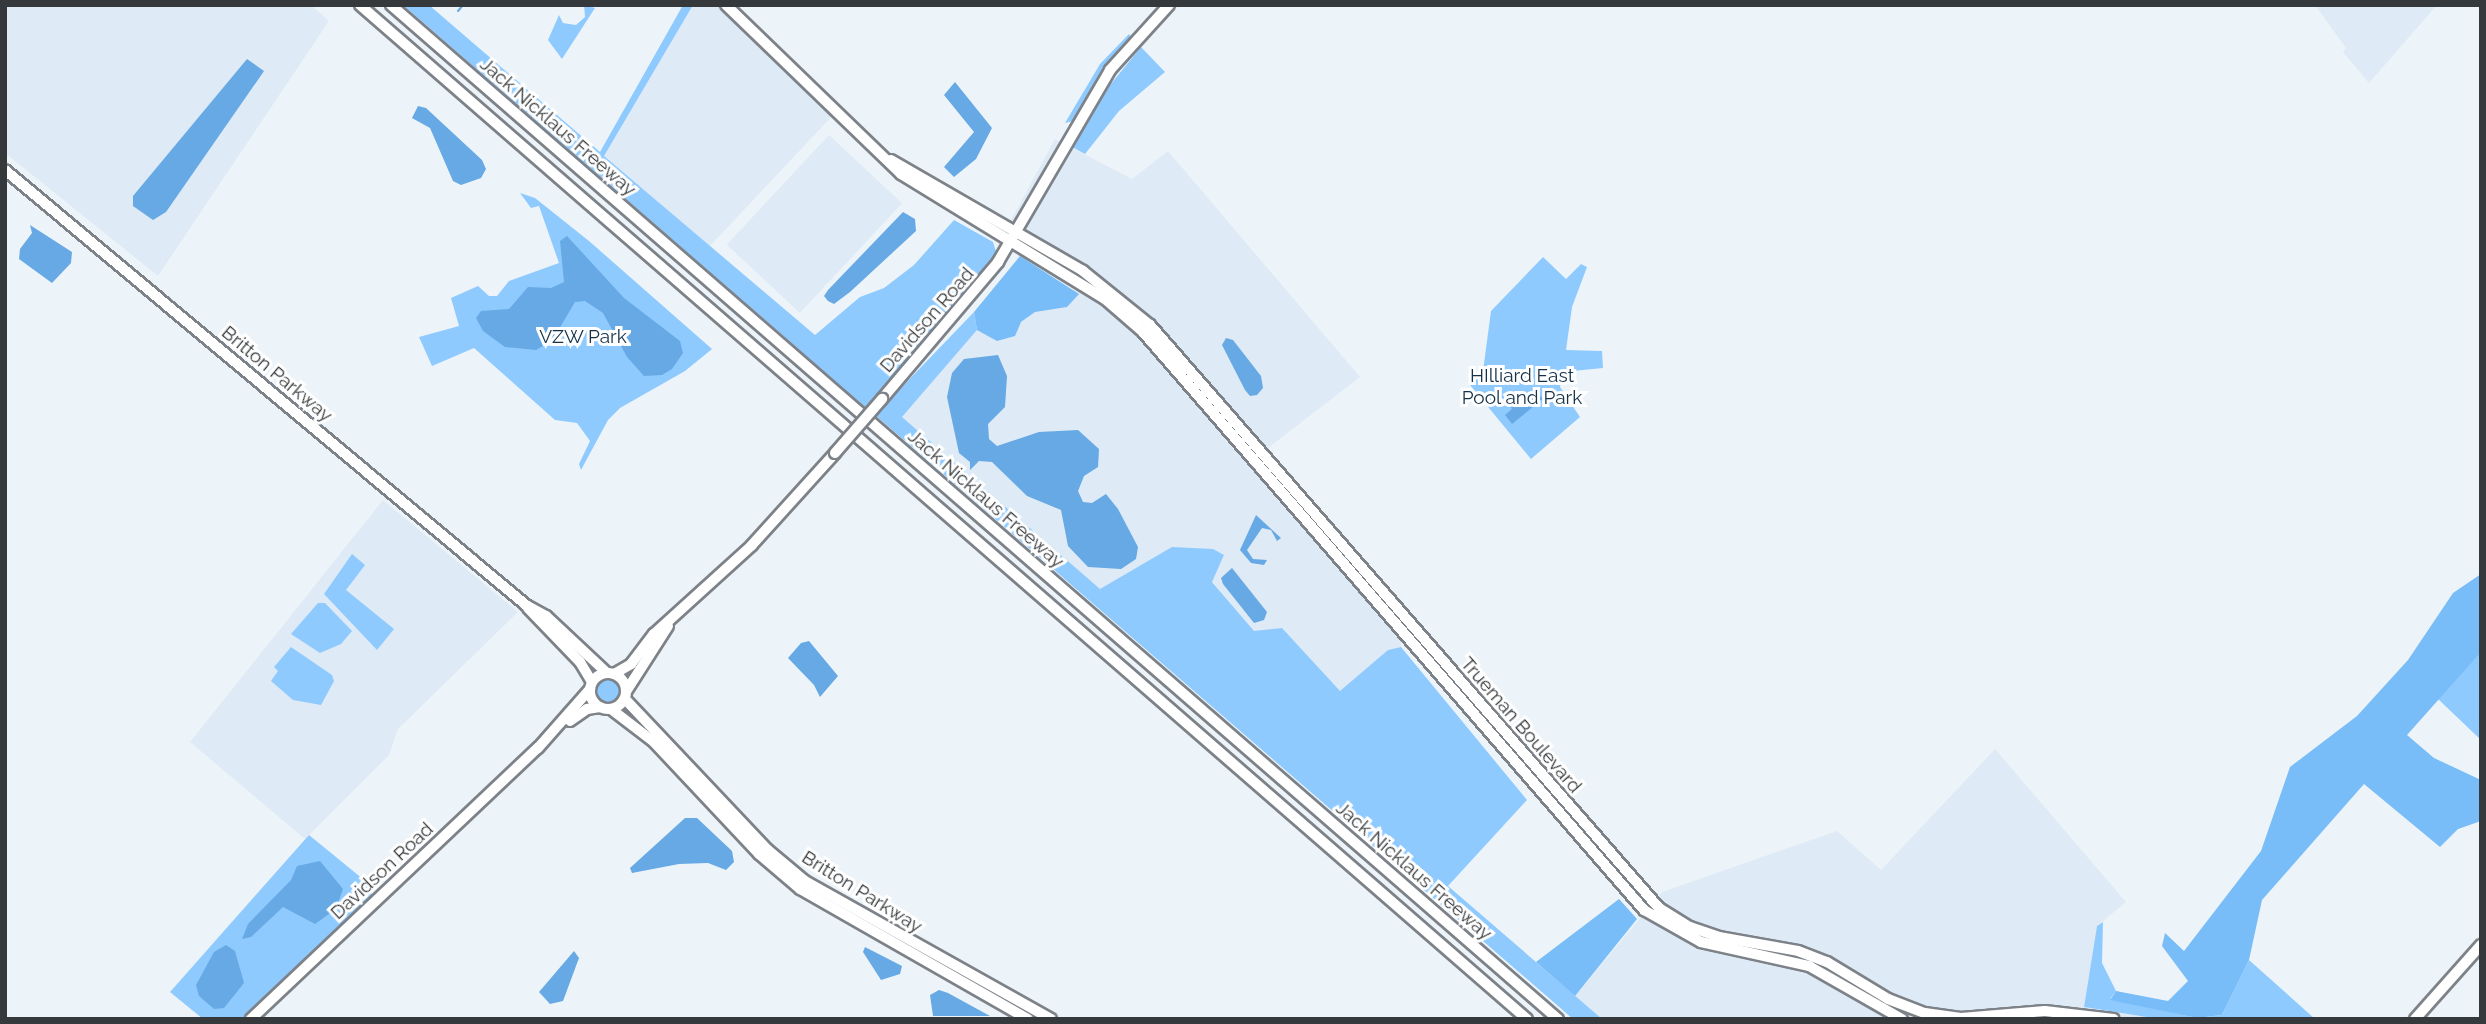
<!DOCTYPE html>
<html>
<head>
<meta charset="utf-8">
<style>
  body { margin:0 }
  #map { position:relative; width:2486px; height:1024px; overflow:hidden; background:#edf4f9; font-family:Raleway,sans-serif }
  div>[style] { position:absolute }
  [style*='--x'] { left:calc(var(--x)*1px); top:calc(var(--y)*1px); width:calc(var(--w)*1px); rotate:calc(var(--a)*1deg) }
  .built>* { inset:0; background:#deeaf5; transform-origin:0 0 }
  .green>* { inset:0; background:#8fcaff }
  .round { border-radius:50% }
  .forest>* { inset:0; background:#78bcf8 }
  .water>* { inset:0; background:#66a9e4 }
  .stream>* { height:2px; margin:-1px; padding:0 1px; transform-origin:1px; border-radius:1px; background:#66a9e4 }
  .roads { filter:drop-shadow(2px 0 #7d8288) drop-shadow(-2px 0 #7d8288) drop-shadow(0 2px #7d8288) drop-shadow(0 -2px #7d8288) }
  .major>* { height:10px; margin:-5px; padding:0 5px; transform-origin:5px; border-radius:5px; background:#fff }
  .major>.ring { margin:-5px; padding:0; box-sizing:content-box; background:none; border:10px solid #fff; border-radius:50% }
  .highway>* { height:10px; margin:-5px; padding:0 5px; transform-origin:5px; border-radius:5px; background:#fff }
  .bridges { filter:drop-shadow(2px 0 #7d8288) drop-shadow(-2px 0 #7d8288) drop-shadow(0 2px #7d8288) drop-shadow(0 -2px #7d8288) }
  .major-bridge>* { height:10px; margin:-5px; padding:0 5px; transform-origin:5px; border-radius:5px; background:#fff }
  span { translate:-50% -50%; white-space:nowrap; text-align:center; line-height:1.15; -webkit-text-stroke:6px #fff; paint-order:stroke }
  .street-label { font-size:19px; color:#36393b }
  .park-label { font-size:19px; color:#143149 }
  .frame { position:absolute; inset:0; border:7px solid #36393b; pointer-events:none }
</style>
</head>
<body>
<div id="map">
  <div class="built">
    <div style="clip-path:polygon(5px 5px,311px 5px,329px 21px,158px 276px,5px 153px)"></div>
    <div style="clip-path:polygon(693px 5px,720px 5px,835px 113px,710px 246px,604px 156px)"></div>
    <div style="clip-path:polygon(2315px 5px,2437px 5px,2369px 83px,2343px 52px,2346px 48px)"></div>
    <div style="left:829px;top:135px;width:100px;height:150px;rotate:43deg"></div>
    <div style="clip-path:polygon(1055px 139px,1132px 179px,1168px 151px,1360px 377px,1259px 455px,1401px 624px,1401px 647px,1388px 650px,1340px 692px,1282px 628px,1254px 632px,1212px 581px,1224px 556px,1133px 574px,1100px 590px,902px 417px,977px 330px,997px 340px,1035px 312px,1067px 307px,1074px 288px,1020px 256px,1010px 222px)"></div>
    <div style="clip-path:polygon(383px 500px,518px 612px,398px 729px,389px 755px,305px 839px,190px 742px)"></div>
    <div style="clip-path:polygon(1995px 749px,2126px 902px,2097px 926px,2084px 1007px,2159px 1019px,1602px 1019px,1575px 996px,1662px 892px,1837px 831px,1881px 870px)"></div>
  </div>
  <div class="green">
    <div style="clip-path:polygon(403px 5px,429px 5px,600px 152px,683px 5px,693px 5px,604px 156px,815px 335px,860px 297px,884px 288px,914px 265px,954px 220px,993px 242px,997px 255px,867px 409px)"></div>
    <div style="clip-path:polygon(584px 5px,595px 8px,562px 59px,548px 40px,559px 15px,563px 23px,576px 25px,585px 17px)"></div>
    <div style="clip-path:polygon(1129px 34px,1132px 38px,1095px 83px,1073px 121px,1065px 123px,1100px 64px)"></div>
    <div style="clip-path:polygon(1141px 47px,1165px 72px,1119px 111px,1085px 154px,1072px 147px,1101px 96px)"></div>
    <div style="clip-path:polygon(520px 193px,535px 198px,589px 241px,712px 349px,685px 371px,620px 408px,608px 420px,581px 470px,579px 464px,590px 441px,577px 423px,555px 420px,474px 348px,432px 366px,419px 337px,459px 326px,451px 298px,478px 286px,489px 296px,497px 296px,509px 281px,559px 263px,539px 206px,531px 208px)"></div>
    <div style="clip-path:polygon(1543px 257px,1566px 279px,1581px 264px,1587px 267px,1572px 307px,1566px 350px,1602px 351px,1603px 368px,1563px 372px,1560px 387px,1580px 417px,1531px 459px,1470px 385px,1483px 371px,1491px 311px)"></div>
    <div style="clip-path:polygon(974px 312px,977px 330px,902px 417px,1100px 589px,1172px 547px,1213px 549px,1224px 555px,1212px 582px,1254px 631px,1282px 628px,1340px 691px,1388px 650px,1401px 647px,1527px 800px,1448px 886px,1602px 1019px,1573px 1019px,875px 415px)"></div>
    <div style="clip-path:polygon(352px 554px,365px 565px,346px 590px,394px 629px,377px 650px,324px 594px)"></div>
    <div style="clip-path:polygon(318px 603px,325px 603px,352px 631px,341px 644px,320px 653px,291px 634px)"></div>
    <div style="clip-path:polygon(291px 647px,332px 675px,334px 681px,321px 705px,293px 700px,271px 681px,278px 671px,274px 667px)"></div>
    <div style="clip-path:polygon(2480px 652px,2481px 652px,2481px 740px,2438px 699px)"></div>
    <div class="round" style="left:595px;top:678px;width:26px;height:26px"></div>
    <div style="clip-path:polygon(309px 835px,369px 884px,372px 895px,243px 1019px,203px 1019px,170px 992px)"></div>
    <div style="clip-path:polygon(2103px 922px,2102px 963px,2116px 991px,2110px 999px,2197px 1018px,2222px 1015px,2249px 960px,2315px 1019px,2159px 1019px,2084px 1007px,2097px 926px)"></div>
  </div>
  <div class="forest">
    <div style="clip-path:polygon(1020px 256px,1079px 294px,1067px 307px,1035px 312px,1021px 322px,1015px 336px,997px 341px,977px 330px,974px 312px)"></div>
    <div style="clip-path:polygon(2481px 574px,2481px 652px,2407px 735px,2434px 758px,2481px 780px,2481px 821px,2458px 829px,2440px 847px,2364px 784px,2262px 900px,2249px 960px,2222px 1015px,2197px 1018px,2110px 1000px,2116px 991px,2168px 1001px,2188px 981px,2162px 946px,2165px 933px,2184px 951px,2261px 851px,2290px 767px,2357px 716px,2408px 660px,2453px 593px)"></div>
    <div style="clip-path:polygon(1619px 899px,1637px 919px,1575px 996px,1536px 962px)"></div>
  </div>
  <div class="water">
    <div style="clip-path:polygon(247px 59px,264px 71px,166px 212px,153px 220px,133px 206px,133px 196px)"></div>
    <div style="clip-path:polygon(955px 82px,992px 128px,976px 159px,954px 177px,944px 167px,974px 132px,944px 95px)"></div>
    <div style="clip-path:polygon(418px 106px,426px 108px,482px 160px,486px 169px,481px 178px,461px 185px,453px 181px,430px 128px,412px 118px)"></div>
    <div style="clip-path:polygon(903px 212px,915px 219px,916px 231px,850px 292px,834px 304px,828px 301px,824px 296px,828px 290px)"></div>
    <div style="clip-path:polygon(30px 225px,72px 252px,71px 263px,52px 283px,19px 259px,20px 249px,32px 233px)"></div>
    <div style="clip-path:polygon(567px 236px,624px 298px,680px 341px,683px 353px,672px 369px,662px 375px,644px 376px,627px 357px,603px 313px,585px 301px,575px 302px,552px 341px,536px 350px,505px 347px,483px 331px,476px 318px,481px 311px,509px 309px,528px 287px,551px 288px,564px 282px,560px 241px)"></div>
    <div style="clip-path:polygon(1226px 338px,1233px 340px,1261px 376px,1263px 388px,1257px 395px,1250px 396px,1245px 390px,1222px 345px)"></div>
    <div style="clip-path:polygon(998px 355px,1007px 376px,1005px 407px,988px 424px,989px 439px,997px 446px,1039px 432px,1078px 430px,1099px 449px,1098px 467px,1084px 476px,1078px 491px,1083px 502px,1092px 503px,1106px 494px,1118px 509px,1138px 547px,1136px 559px,1121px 569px,1088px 567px,1068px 546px,1061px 510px,1027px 496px,992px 462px,979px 461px,970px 470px,970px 462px,959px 453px,947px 397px,952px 373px,964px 359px)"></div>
    <div style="clip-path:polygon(1535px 390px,1543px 399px,1512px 424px,1505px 415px,1512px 409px,1507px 403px,1515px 396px,1520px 402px)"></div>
    <div style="clip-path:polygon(1256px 515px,1281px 538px,1277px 541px,1271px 530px,1262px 528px,1247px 550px,1253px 559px,1267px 560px,1264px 565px,1251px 563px,1240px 550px)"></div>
    <div style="clip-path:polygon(1232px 568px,1267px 612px,1264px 620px,1254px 623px,1223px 584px,1221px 578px)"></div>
    <div style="clip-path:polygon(809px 641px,838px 676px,820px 697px,814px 685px,788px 658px,801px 643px)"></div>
    <div style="clip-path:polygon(685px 818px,697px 818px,732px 851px,734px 862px,726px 870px,708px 863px,679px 864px,632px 873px,630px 868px)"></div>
    <div style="clip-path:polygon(320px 861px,343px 889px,336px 909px,315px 924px,283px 907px,251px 937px,242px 939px,248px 924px,291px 880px,297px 866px)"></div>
    <div style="clip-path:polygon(226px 945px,235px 951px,244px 983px,224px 1008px,214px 1009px,199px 996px,196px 985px,214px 952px)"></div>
    <div style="clip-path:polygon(865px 947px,902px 966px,900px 974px,881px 980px,863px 952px)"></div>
    <div style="clip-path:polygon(574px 951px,579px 958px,563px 1001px,550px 1004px,539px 992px)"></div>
    <div style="clip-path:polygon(939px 990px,948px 993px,990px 1016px,933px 1016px,930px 995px)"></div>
  </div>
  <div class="stream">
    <div style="--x:458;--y:11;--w:8;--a:-50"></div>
  </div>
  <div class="roads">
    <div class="major">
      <div style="--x:726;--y:5;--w:243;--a:44"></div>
      <div style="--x:901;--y:174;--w:239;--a:31.5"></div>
      <div style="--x:1105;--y:299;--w:50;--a:41"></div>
      <div style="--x:1143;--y:332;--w:765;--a:49.08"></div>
      <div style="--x:1644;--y:910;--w:65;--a:29.3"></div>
      <div style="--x:1701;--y:942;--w:111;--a:12.5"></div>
      <div style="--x:1809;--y:966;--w:107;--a:29.7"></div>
      <div style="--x:891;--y:160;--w:222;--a:30"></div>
      <div style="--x:1083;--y:271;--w:86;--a:38.9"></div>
      <div style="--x:1150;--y:325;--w:774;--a:48.88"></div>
      <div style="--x:1659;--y:908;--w:36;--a:32"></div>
      <div style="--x:1690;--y:927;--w:31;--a:19"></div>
      <div style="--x:1719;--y:937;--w:80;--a:10"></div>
      <div style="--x:1798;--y:951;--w:31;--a:21"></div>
      <div style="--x:1827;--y:962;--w:71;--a:31.2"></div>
      <div style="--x:1888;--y:999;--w:40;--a:21"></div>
      <div style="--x:1925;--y:1013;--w:36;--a:8"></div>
      <div style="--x:1961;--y:1018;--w:84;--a:-4.8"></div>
      <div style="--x:2045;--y:1011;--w:69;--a:6.6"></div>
      <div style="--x:5;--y:170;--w:679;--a:39.86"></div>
      <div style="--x:526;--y:605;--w:23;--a:29"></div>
      <div style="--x:546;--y:616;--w:83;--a:43.1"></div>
      <div style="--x:882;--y:399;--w:180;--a:-49.7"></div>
      <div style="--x:998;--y:262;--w:222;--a:-59.7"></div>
      <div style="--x:1110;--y:70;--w:88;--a:-47.8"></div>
      <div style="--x:528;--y:608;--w:75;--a:46.1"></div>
      <div style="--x:580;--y:662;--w:23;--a:59"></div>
      <div class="ring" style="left:590px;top:673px;width:26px;height:26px"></div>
      <div style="--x:614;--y:674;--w:20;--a:-30"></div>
      <div style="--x:631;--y:664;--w:38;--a:-53"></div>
      <div style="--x:654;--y:634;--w:132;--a:-42.2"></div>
      <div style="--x:752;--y:545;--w:124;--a:-47.9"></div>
      <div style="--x:627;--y:690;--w:76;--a:-57.4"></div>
      <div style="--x:625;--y:699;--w:208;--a:46.6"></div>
      <div style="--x:768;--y:850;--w:48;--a:40"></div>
      <div style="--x:805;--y:881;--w:282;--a:29.3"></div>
      <div style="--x:611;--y:709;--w:54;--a:37.5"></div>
      <div style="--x:654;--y:742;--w:154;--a:46.8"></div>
      <div style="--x:759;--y:854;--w:54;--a:40.5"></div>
      <div style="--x:800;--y:889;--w:262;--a:29.7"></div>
      <div style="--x:570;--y:721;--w:21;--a:-35"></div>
      <div style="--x:587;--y:709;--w:13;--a:-9"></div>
      <div style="--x:251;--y:1019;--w:395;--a:-43.4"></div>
      <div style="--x:538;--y:748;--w:79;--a:-48.6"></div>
      <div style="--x:2415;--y:1019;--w:99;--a:-48.3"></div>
    </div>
    <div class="highway">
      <div style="--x:360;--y:5;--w:1546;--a:40.99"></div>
      <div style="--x:391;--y:5;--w:1546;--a:40.99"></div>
    </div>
  </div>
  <div class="bridges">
    <div class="major-bridge">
      <div style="--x:835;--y:453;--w:72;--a:-49"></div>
    </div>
  </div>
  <div class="street-label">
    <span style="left:558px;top:127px;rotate:41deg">Jack Nicklaus Freeway</span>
    <span style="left:927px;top:320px;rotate:-49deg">Davidson Road</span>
    <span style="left:277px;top:374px;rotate:40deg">Britton Parkway</span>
    <span style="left:986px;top:499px;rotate:41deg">Jack Nicklaus Freeway</span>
    <span style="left:1521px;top:725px;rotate:49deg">Trueman Boulevard</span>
    <span style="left:382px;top:871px;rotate:-43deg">Davidson Road</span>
    <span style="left:1414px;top:871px;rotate:41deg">Jack Nicklaus Freeway</span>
    <span style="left:862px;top:892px;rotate:32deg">Britton Parkway</span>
  </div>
  <div class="park-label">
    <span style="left:583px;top:337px">VZW Park</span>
    <span style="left:1522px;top:387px">HIlliard East<br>Pool and Park</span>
  </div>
  <div class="frame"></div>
</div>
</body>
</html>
